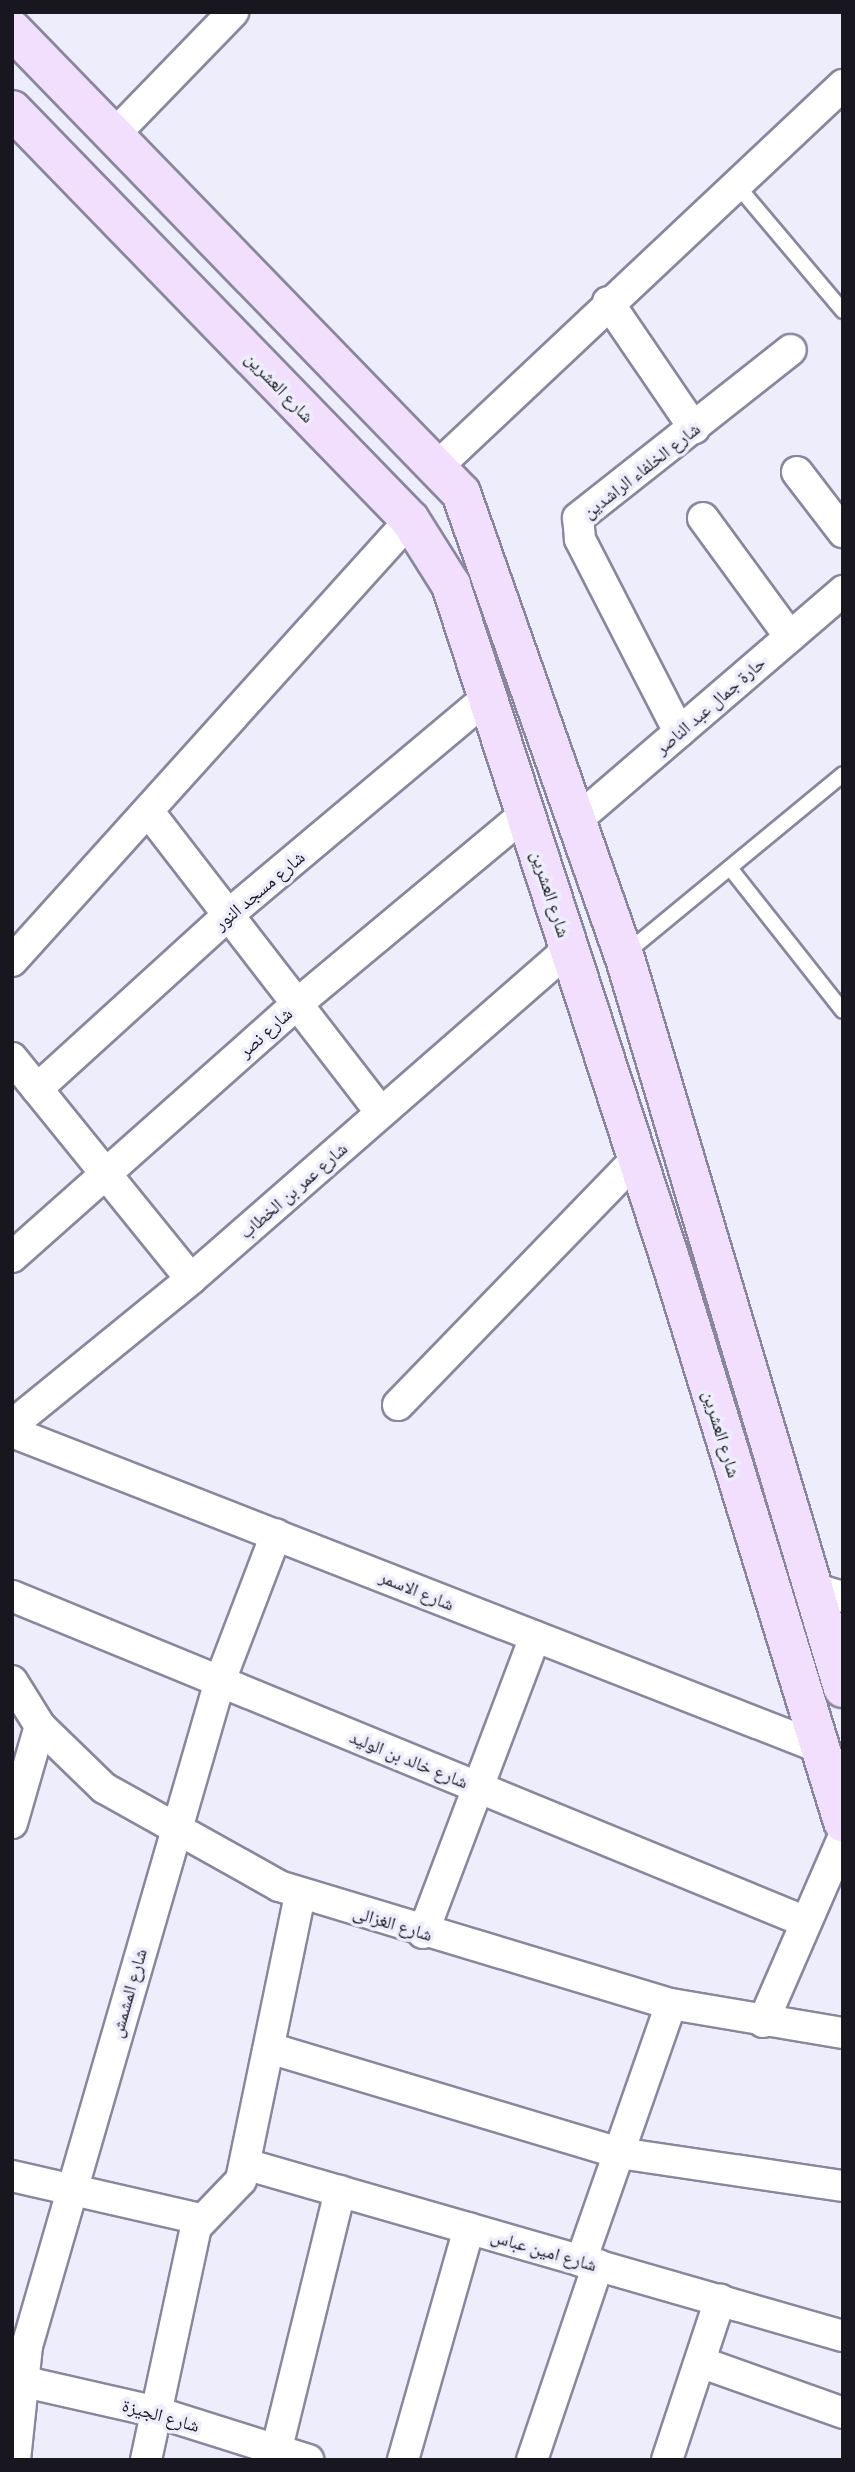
<!DOCTYPE html>
<html>
<head>
<meta charset="utf-8">
<style>
  body { margin:0 }
  #map { position:relative; width:855px; height:2472px; overflow:hidden; background:#eeedfc; font-family:Ubuntu,"Noto Naskh Arabic",sans-serif }
  div>[style] { position:absolute }
  [style*='--x'] { left:calc(var(--x)*1px); top:calc(var(--y)*1px); width:calc(var(--w)*1px); rotate:calc(var(--a)*1deg) }
  .roads { filter:drop-shadow(2px 0 #89879e) drop-shadow(-2px 0 #89879e) drop-shadow(0 2px #89879e) drop-shadow(0 -2px #89879e) }
  .service>* { height:14px; margin:-7px; padding:0 7px; transform-origin:7px; border-radius:7px; background:#fff }
  .minor>* { height:30px; margin:-15px; padding:0 15px; transform-origin:15px; border-radius:15px; background:#fff }
  .secondary>* { height:38px; margin:-19px; padding:0 19px; transform-origin:19px; border-radius:19px; background:#f2defd }
  span { translate:-50% -50%; white-space:nowrap; text-align:center; line-height:1.15; -webkit-text-stroke:7px #eeedfc; paint-order:stroke }
  .street-label { font-size:18px; color:#181720 }
  .frame { position:absolute; inset:0; border:14px solid #181720; pointer-events:none }
</style>
</head>
<body>
<div id="map">
  <div class="roads">
    <div class="service">
      <div style="--x:736;--y:184;--w:166;--a:49.9"></div>
      <div style="--x:730;--y:868;--w:182;--a:51.7"></div>
      <div style="--x:625;--y:954;--w:283;--a:-39.5"></div>
    </div>
    <div class="minor">
      <div style="--x:113;--y:136;--w:173;--a:-45.9"></div>
      <div style="--x:608;--y:302;--w:153;--a:55.7"></div>
      <div style="--x:439;--y:465;--w:555;--a:-43.25"></div>
      <div style="--x:797;--y:472;--w:76;--a:52.5"></div>
      <div style="--x:703;--y:518;--w:147;--a:53.8"></div>
      <div style="--x:679;--y:732;--w:217;--a:-117.2"></div>
      <div style="--x:580;--y:539;--w:21;--a:-95"></div>
      <div style="--x:578;--y:518;--w:271;--a:-38.3"></div>
      <div style="--x:148;--y:811;--w:381;--a:52.3"></div>
      <div style="--x:578;--y:819;--w:350;--a:-40.7"></div>
      <div style="--x:12;--y:961;--w:594;--a:-47.93"></div>
      <div style="--x:12;--y:1058;--w:284;--a:51"></div>
      <div style="--x:37;--y:1089;--w:258;--a:-42.3"></div>
      <div style="--x:228;--y:915;--w:338;--a:-40"></div>
      <div style="--x:12;--y:1257;--w:381;--a:-41.6"></div>
      <div style="--x:297;--y:1004;--w:297;--a:-39.8"></div>
      <div style="--x:398;--y:1405;--w:345;--a:-45.9"></div>
      <div style="--x:12;--y:1425;--w:231;--a:-39.2"></div>
      <div style="--x:191;--y:1279;--w:503;--a:-41.13"></div>
      <div style="--x:12;--y:1432;--w:869;--a:21.34"></div>
      <div style="--x:812;--y:1588;--w:32;--a:16"></div>
      <div style="--x:12;--y:1596;--w:858;--a:22.32"></div>
      <div style="--x:12;--y:1681;--w:53;--a:58.1"></div>
      <div style="--x:40;--y:1726;--w:89;--a:44.1"></div>
      <div style="--x:104;--y:1788;--w:201;--a:29.2"></div>
      <div style="--x:279;--y:1886;--w:409;--a:16.8"></div>
      <div style="--x:671;--y:2004;--w:174;--a:9.6"></div>
      <div style="--x:12;--y:1823;--w:101;--a:-73.9"></div>
      <div style="--x:423;--y:1933;--w:317;--a:-69.3"></div>
      <div style="--x:763;--y:2022;--w:201;--a:-66.5"></div>
      <div style="--x:269;--y:2048;--w:365;--a:16.7"></div>
      <div style="--x:619;--y:2153;--w:226;--a:8.4"></div>
      <div style="--x:245;--y:2164;--w:622;--a:16.05"></div>
      <div style="--x:12;--y:2176;--w:192;--a:12.9"></div>
      <div style="--x:581;--y:2261;--w:272;--a:-70.7"></div>
      <div style="--x:700;--y:2362;--w:152;--a:19.6"></div>
      <div style="--x:12;--y:2379;--w:145;--a:12.8"></div>
      <div style="--x:153;--y:2411;--w:163;--a:17.5"></div>
      <div style="--x:15;--y:2460;--w:115;--a:-84"></div>
      <div style="--x:27;--y:2346;--w:692;--a:-73.82"></div>
      <div style="--x:220;--y:1681;--w:157;--a:-69.1"></div>
      <div style="--x:146;--y:2460;--w:238;--a:-77.9"></div>
      <div style="--x:196;--y:2227;--w:65;--a:-46.2"></div>
      <div style="--x:241;--y:2180;--w:291;--a:-78.3"></div>
      <div style="--x:274;--y:2460;--w:277;--a:-76.2"></div>
      <div style="--x:403;--y:2460;--w:241;--a:-74.1"></div>
      <div style="--x:532;--y:2460;--w:206;--a:-71.3"></div>
      <div style="--x:667;--y:2460;--w:169;--a:-71.7"></div>
    </div>
    <div class="secondary">
      <div style="--x:12;--y:30;--w:645;--a:45.88"></div>
      <div style="--x:461;--y:493;--w:490;--a:70.6"></div>
      <div style="--x:624;--y:955;--w:765;--a:73.37"></div>
      <div style="--x:12;--y:110;--w:571;--a:45.85"></div>
      <div style="--x:410;--y:520;--w:77;--a:57.8"></div>
      <div style="--x:451;--y:585;--w:715;--a:72"></div>
      <div style="--x:672;--y:1265;--w:583;--a:72.93"></div>
    </div>
  </div>
  <div class="street-label">
    <span style="left:280px;top:387px;rotate:46deg">شارع العشرين</span>
    <span style="left:641px;top:470px;rotate:-38deg">شارع الخلفاء الراشدين</span>
    <span style="left:710px;top:705px;rotate:-41deg">حارة جمال عبد الناصر</span>
    <span style="left:259px;top:890px;rotate:-40deg">شارع مسجد النور</span>
    <span style="left:551px;top:894px;rotate:72deg">شارع العشرين</span>
    <span style="left:265px;top:1032px;rotate:-42deg">شارع نصر</span>
    <span style="left:293px;top:1190px;rotate:-41deg">شارع عمر بن الخطاب</span>
    <span style="left:722px;top:1434px;rotate:73deg">شارع العشرين</span>
    <span style="left:417px;top:1590px;rotate:22deg">شارع الاسمر</span>
    <span style="left:409px;top:1759px;rotate:22deg">شارع خالد بن الوليد</span>
    <span style="left:393px;top:1923px;rotate:17deg">شارع الغزالى</span>
    <span style="left:128px;top:1993px;rotate:-74deg">شارع المشمش</span>
    <span style="left:544px;top:2250px;rotate:16deg">شارع امين عباس</span>
    <span style="left:161px;top:2415px;rotate:16deg">شارع الجيزة</span>
  </div>
  <div class="frame"></div>
</div>
</body>
</html>
